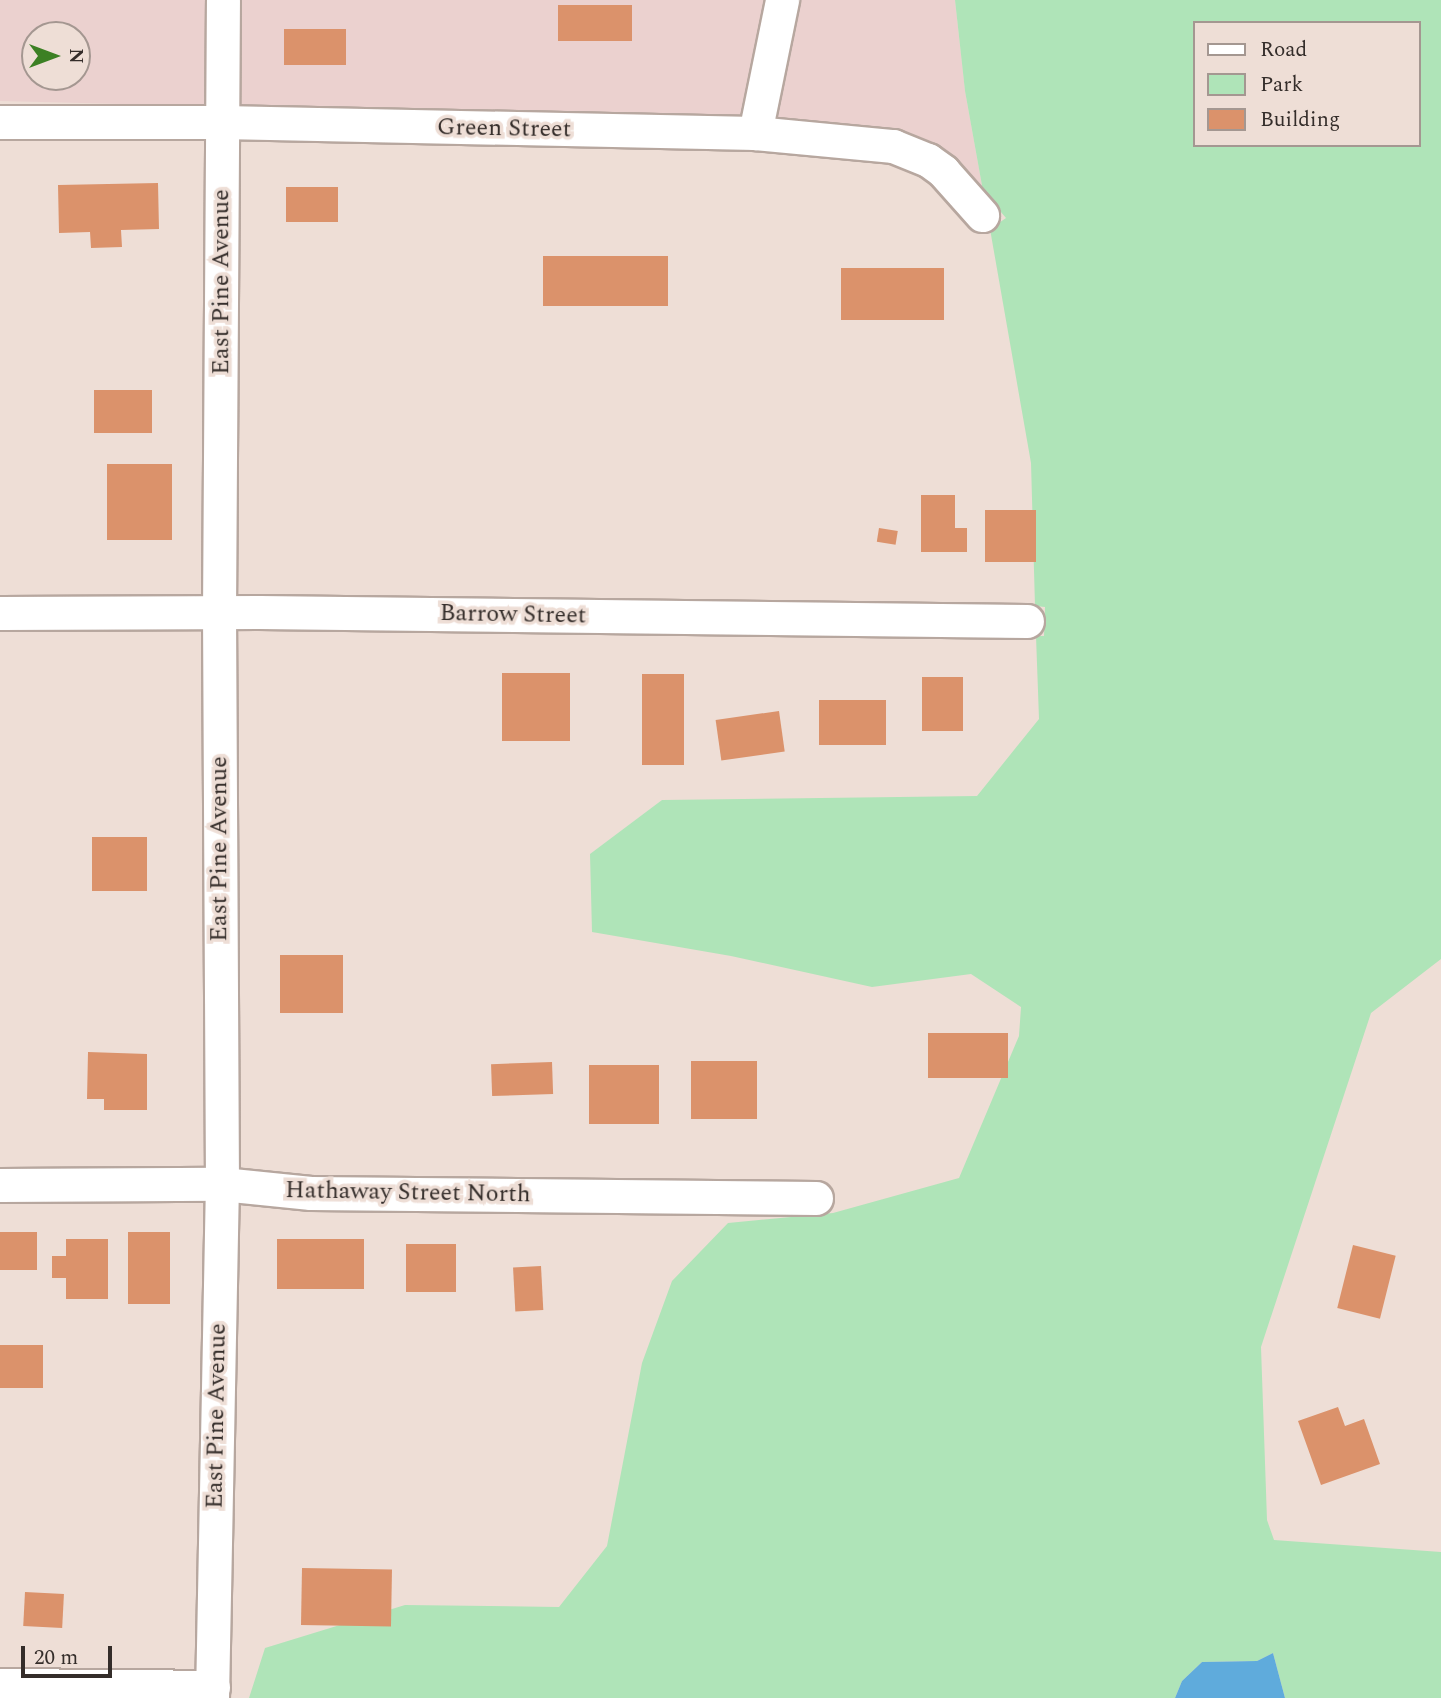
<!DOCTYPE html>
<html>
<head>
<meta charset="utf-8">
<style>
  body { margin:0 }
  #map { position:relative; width:1441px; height:1698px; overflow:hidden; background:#eeded6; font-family:Spectral,serif }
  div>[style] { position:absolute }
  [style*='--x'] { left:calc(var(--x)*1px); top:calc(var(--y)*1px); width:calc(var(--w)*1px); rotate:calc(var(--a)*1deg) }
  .commercial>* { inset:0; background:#ebd1cf }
  .green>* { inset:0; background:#afe4b8 }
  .water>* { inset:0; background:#5fabdc }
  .building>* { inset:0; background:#db926b; transform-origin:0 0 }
  .roads { filter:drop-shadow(2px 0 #b7a79f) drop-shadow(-2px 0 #b7a79f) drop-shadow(0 2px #b7a79f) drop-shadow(0 -2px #b7a79f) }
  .minor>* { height:33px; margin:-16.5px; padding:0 16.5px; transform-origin:16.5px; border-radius:16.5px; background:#fff }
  span { translate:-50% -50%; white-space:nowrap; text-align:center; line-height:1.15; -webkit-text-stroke:7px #eeded6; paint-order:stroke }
  .street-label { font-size:24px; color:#342d2a }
  .legend { position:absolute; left:1193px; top:21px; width:228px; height:126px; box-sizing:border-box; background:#eeded6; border:2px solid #a49791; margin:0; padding:9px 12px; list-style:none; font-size:21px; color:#342d2a }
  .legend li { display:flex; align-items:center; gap:14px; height:35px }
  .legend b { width:35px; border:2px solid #a49791 }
  .north { position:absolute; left:21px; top:21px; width:70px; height:70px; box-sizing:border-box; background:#eeded6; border:2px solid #a49791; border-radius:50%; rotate:90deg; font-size:19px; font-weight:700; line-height:28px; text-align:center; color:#342d2a }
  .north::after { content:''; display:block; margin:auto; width:24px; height:32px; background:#3c8024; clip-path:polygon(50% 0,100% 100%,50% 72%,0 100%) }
  .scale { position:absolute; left:21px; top:1646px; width:91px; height:32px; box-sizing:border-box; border:4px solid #342d2a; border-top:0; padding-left:9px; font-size:21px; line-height:24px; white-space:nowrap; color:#342d2a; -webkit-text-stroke:5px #eeded6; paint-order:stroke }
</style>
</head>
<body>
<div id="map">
  <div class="commercial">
    <div style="clip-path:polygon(evenodd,0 0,205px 0,205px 106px,0 101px,0 0,35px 35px,77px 35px,77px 77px,35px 77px,35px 35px)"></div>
    <div style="clip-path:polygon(241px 0,955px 0,965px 91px,983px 191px,957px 162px,935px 146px,240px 107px)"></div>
  </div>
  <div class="green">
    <div style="clip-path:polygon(evenodd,955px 0,1441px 0,1441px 959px,1371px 1013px,1261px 1347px,1267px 1520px,1274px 1540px,1441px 1552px,1441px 1698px,1285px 1698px,1273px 1653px,1257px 1661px,1202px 1662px,1182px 1681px,1175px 1698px,249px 1698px,265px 1648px,405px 1605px,559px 1607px,607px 1546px,642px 1363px,672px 1281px,728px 1223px,833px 1213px,959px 1178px,1019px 1036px,1021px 1007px,971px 974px,872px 987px,731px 956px,592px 932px,590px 854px,662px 800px,977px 796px,1039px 719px,1036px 636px,1044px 636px,1045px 607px,1035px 606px,1031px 463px,990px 229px,1006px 218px,983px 191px,965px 91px,955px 0,1194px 23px,1418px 23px,1418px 145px,1194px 145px,1194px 23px)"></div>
  </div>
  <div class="water">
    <div style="clip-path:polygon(1273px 1653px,1285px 1698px,1175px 1698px,1182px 1681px,1202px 1662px,1257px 1661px)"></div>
  </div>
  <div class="building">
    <div style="left:558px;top:5px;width:74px;height:36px"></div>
    <div style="left:284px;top:29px;width:62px;height:36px"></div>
    <div style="clip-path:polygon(158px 183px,159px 229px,121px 230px,122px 247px,91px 248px,90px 232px,59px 233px,58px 185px)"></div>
    <div style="left:286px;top:187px;width:52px;height:35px"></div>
    <div style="left:543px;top:256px;width:125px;height:50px"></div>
    <div style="left:944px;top:268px;width:52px;height:103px;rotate:90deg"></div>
    <div style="left:94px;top:390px;width:58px;height:43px"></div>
    <div style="left:107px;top:464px;width:65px;height:76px"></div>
    <div style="clip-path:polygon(921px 495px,955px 495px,955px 528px,967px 528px,967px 552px,921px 552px)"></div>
    <div style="left:985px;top:510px;width:51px;height:52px"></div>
    <div style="left:879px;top:528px;width:19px;height:14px;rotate:9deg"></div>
    <div style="left:502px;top:673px;width:68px;height:68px"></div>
    <div style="left:642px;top:674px;width:42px;height:91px"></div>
    <div style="left:922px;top:677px;width:41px;height:54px"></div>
    <div style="left:819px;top:700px;width:67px;height:45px"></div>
    <div style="left:779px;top:711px;width:41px;height:64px;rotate:82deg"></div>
    <div style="left:92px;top:837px;width:55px;height:54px"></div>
    <div style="left:280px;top:955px;width:63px;height:58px"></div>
    <div style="left:928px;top:1033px;width:80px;height:45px"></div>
    <div style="clip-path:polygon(88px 1052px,147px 1054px,147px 1110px,104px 1110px,104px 1099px,87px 1099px)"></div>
    <div style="left:691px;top:1061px;width:66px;height:58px"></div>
    <div style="left:552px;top:1062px;width:32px;height:61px;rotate:88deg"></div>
    <div style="left:589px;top:1065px;width:70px;height:59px"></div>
    <div style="left:0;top:1232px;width:37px;height:38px"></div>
    <div style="left:128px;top:1232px;width:42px;height:72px"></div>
    <div style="clip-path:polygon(66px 1239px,108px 1239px,108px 1299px,66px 1299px,66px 1278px,52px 1278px,52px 1256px,66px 1256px)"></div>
    <div style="left:277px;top:1239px;width:87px;height:50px"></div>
    <div style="left:406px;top:1244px;width:50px;height:48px"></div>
    <div style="left:1353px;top:1245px;width:44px;height:65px;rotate:14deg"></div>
    <div style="left:541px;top:1266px;width:44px;height:28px;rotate:87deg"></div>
    <div style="left:0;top:1345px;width:43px;height:43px"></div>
    <div style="clip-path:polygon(1338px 1407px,1345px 1426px,1364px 1419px,1380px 1464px,1321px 1485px,1298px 1421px)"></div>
    <div style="left:302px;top:1568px;width:90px;height:57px;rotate:1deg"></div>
    <div style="left:25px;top:1592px;width:39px;height:34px;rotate:3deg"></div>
  </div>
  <div class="roads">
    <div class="minor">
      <div style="--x:0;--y:122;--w:222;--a:0"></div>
      <div style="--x:222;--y:122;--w:533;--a:1.18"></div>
      <div style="--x:755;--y:133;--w:139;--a:5.4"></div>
      <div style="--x:893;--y:146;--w:38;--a:22"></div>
      <div style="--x:928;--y:160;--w:19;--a:36"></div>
      <div style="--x:943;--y:171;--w:59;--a:48.4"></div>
      <div style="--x:755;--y:133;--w:136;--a:-78.5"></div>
      <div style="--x:0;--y:613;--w:259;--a:-0.2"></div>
      <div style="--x:259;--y:612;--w:768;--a:0.67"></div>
      <div style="--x:0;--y:1185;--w:222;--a:-0.3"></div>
      <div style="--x:222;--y:1184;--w:89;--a:5.8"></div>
      <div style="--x:311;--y:1193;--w:505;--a:0.57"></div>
      <div style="--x:0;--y:1685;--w:213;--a:0.5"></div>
      <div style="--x:212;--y:1698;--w:514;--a:-88.89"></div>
      <div style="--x:222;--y:1184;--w:570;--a:-90.3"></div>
      <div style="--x:219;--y:614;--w:614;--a:-89.63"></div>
    </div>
  </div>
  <div class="street-label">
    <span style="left:504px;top:129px;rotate:1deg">Green Street</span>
    <span style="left:222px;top:282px;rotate:-90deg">East Pine Avenue</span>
    <span style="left:513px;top:615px;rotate:1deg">Barrow Street</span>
    <span style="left:220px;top:849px;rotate:-90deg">East Pine Avenue</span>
    <span style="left:408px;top:1193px;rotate:1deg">Hathaway Street North</span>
    <span style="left:217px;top:1416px;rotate:-89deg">East Pine Avenue</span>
  </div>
  <ul class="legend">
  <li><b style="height:9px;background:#fff"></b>Road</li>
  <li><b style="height:19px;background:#afe4b8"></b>Park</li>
  <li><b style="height:19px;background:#db926b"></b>Building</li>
  </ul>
  <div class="north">N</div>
  <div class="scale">20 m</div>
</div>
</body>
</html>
